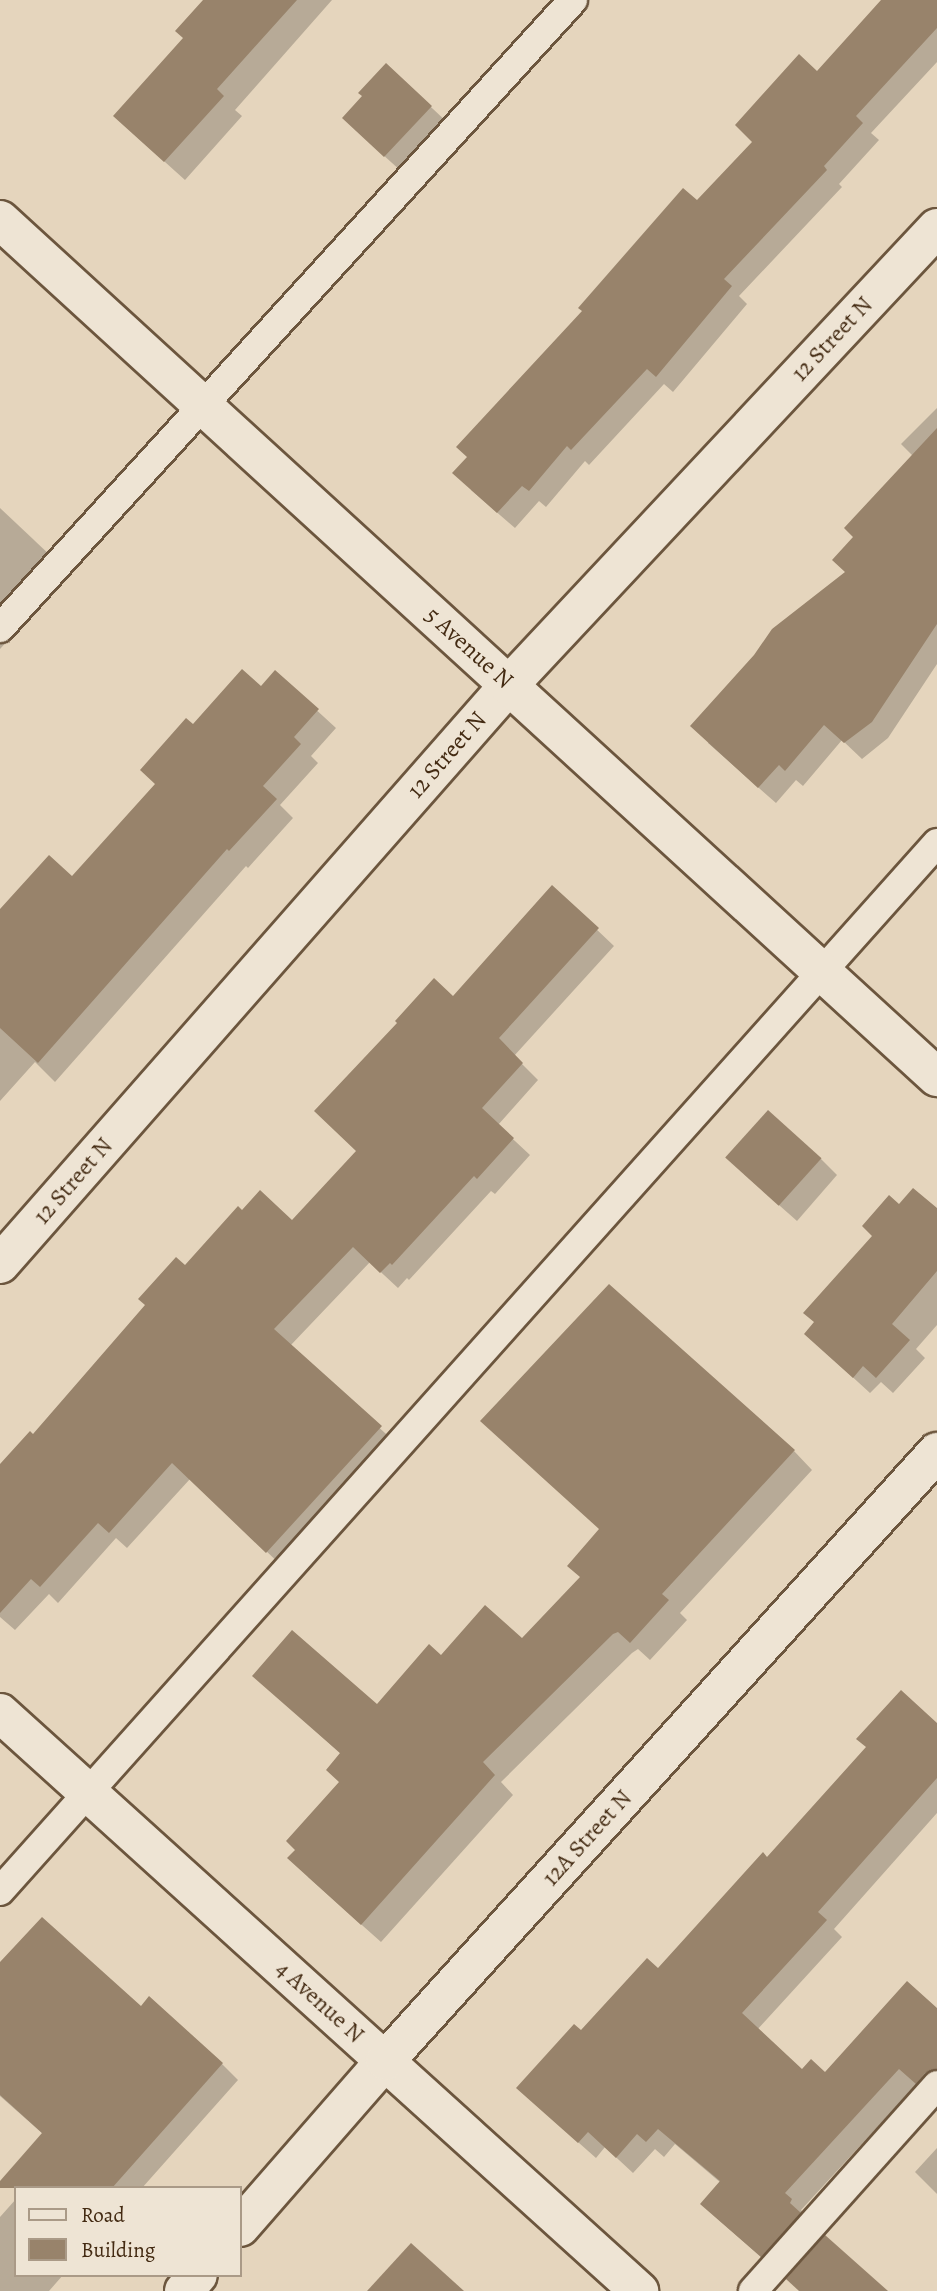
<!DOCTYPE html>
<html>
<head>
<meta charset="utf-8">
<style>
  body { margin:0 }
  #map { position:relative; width:937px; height:2291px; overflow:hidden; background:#e5d5bd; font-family:Alegreya,serif }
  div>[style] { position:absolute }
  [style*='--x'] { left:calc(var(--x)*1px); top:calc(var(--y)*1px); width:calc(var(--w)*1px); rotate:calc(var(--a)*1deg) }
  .shadow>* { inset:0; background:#0003 }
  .building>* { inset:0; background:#98836b; transform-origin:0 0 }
  .roads { filter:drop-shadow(2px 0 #6c563e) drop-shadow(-2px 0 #6c563e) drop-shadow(0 2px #6c563e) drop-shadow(0 -2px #6c563e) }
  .lane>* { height:28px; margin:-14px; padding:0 14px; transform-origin:14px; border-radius:14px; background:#eee4d4 }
  .street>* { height:38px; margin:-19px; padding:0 19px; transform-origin:19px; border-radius:19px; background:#eee4d4 }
  .secondary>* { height:38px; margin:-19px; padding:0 19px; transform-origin:19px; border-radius:19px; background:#eee4d4 }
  span { translate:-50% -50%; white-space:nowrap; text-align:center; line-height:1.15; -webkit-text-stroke:5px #eee4d4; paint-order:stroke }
  .street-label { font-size:24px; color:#442b13 }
  .legend { position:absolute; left:14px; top:2186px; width:228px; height:91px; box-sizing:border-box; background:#eee4d4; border:2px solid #aa9a87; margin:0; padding:9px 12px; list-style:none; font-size:21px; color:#442b13 }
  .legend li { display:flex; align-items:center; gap:14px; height:35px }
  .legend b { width:35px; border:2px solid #aa9a87 }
</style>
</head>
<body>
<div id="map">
  <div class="shadow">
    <div style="clip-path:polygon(205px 0,332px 0,235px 110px,242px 116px,185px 180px,135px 135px)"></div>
    <div style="clip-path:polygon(883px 0,937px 0,937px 62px,871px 133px,879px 140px,839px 184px,842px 187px,739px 296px,747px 304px,673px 392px,664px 384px,589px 465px,585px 461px,546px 507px,539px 501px,515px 528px,471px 490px,697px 203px)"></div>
    <div style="clip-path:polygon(386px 65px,448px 123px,402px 172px,360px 134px,364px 97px)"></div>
    <div style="clip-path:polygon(937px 408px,937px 664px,888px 738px,862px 759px,842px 740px,803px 786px,796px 780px,776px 803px,708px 743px,847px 573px,855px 537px,913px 456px,901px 444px)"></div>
    <div style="clip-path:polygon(0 508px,69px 573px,0 649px)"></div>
    <div style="clip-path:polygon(275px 672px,336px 728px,311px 756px,318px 763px,280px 805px,293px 818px,248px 868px,246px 866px,55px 1082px,35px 1062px,0 1101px,0 928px,72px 878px,157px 784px,193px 726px,261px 689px)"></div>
    <div style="clip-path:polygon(552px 887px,614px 946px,514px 1056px,538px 1080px,498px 1125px,530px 1155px,495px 1194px,491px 1191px,409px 1280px,407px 1278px,398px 1288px,370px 1262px,290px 1346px,397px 1444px,284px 1568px,190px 1479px,127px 1548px,116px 1538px,58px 1603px,49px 1594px,15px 1630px,0 1617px,0 1467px,33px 1436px,185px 1267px,242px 1213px,292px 1223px,358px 1151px,453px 999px)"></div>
    <div style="clip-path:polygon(821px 1159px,837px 1175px,797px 1221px,744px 1174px)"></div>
    <div style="clip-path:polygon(899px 1207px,937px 1212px,937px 1325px,916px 1349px,925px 1358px,893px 1393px,881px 1382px,870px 1393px,823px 1350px,874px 1236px)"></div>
    <div style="clip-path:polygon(794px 1451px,812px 1470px,680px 1613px,687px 1620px,650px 1660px,638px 1649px,632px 1653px,501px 1782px,513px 1795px,381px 1942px,308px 1877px,341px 1782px,342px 1755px,255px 1676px,377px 1707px,441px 1658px,522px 1640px)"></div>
    <div style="clip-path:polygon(937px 1725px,937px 1813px,834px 1929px,842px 1937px,757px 2030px,802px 2071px,825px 2075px,937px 2010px,937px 2096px,933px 2099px,917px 2084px,801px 2210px,808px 2217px,778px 2272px,719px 2220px,721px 2183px,675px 2144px,664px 2157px,655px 2149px,633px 2173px,605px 2147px,596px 2158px,535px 2104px,581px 2032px,658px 1970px,767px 1859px)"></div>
    <div style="clip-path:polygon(0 1965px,141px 2008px,222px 2064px,238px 2080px,142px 2188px,26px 2188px,43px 2134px,0 2096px)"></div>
    <div style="clip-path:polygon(937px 2148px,937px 2194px,915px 2172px)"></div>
    <div style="clip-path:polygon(16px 2199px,16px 2275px,63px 2275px,49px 2291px,0 2291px,0 2217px)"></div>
  </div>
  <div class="building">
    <div style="clip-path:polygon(203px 0,297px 0,217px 89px,224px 96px,164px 162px,113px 116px,183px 38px,175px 31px)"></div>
    <div style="clip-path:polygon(881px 0,937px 0,937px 28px,856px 116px,863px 123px,824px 166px,827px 170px,724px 279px,732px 286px,656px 377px,647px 369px,571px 450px,567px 446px,529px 491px,522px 486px,497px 513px,452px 473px,467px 457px,456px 447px,582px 311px,578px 308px,683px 188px,697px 200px,752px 142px,735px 125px,799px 54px,817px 71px)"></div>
    <div style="clip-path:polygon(386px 63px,432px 106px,384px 157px,342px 118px,362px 96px,358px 93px)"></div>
    <div style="clip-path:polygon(937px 428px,937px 624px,872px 722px,844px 743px,824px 725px,785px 771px,779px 765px,758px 788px,690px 726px,754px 655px,772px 629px,845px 572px,832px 560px,853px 537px,844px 528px)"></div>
    <div style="clip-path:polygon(242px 669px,261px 686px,275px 670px,319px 709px,294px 737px,301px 744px,263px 786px,277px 799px,229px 851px,227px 849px,38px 1063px,0 1028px,0 909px,49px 855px,72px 876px,155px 784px,140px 770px,186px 718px,193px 724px)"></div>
    <div style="clip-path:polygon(552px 885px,599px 928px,499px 1038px,523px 1063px,482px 1108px,514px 1138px,477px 1179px,474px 1176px,392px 1265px,390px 1263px,380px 1273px,353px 1247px,274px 1329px,382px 1426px,266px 1553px,172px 1463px,109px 1533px,98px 1523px,40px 1587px,31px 1579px,0 1613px,0 1464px,30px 1431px,33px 1434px,145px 1305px,138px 1299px,176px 1257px,185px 1265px,238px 1206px,242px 1210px,260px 1190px,292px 1220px,356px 1151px,314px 1111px,397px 1023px,395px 1021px,434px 978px,453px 996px)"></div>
    <div style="left:768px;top:1110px;width:72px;height:64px;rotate:42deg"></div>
    <div style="clip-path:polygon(913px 1188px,937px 1208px,937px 1271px,892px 1324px,910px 1340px,876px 1378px,863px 1366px,853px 1378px,804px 1334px,814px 1322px,803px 1313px,872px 1236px,862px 1226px,889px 1195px,899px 1204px)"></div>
    <div style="clip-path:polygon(609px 1284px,795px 1450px,662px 1594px,669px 1600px,630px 1643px,618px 1632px,613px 1634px,483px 1762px,495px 1775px,361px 1925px,287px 1858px,295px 1850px,286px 1841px,339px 1782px,326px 1770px,340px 1753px,252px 1676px,292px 1630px,377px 1704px,429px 1644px,441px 1655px,485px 1605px,522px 1638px,580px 1577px,567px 1566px,599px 1529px,480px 1421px)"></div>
    <div style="clip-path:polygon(901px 1690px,937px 1723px,937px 1778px,818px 1912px,827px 1920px,742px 2013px,802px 2069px,811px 2059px,825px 2072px,907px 1981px,937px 2008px,937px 2069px,925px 2073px,916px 2084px,899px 2069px,785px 2193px,792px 2199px,790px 2203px,801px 2213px,761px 2257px,700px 2204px,720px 2181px,658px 2129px,646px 2142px,637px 2134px,616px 2158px,588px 2132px,578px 2143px,516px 2088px,574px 2024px,581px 2030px,647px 1958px,658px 1968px,763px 1852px,767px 1857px,866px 1747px,856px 1739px)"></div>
    <div style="clip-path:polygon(42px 1917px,141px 2006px,149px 1996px,223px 2063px,112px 2188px,0 2188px,0 2181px,42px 2133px,0 2095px,0 1962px)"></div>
    <div style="clip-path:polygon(825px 2235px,888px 2291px,799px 2291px,786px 2279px)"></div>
    <div style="clip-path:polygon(411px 2243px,464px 2291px,367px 2291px)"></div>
  </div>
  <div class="roads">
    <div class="lane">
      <div style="--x:0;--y:628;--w:850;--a:-47.62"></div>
      <div style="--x:0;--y:1891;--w:1406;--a:-48.2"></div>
      <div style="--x:753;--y:2291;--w:276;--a:-48.2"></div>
    </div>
    <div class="street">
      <div style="--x:0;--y:1264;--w:771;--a:-48.68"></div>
      <div style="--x:509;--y:685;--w:626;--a:-46.88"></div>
      <div style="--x:0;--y:1713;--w:862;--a:42.13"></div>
      <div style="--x:240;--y:2227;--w:220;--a:-48.9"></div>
      <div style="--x:385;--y:2061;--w:822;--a:-47.81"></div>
      <div style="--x:184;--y:2291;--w:21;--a:-49"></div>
    </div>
    <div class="secondary">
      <div style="--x:0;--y:220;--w:1270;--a:42.45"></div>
    </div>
  </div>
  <div class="street-label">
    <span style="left:832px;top:339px;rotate:-47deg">12 Street N</span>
    <span style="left:469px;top:648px;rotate:42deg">5 Avenue N</span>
    <span style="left:447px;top:755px;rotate:-49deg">12 Street N</span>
    <span style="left:73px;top:1181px;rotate:-49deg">12 Street N</span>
    <span style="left:587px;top:1838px;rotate:-48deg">12A Street N</span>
    <span style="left:320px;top:2002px;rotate:42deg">4 Avenue N</span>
  </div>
  <ul class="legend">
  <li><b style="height:9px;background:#eee4d4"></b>Road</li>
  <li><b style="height:19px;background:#98836b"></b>Building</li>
  </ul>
</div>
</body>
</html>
